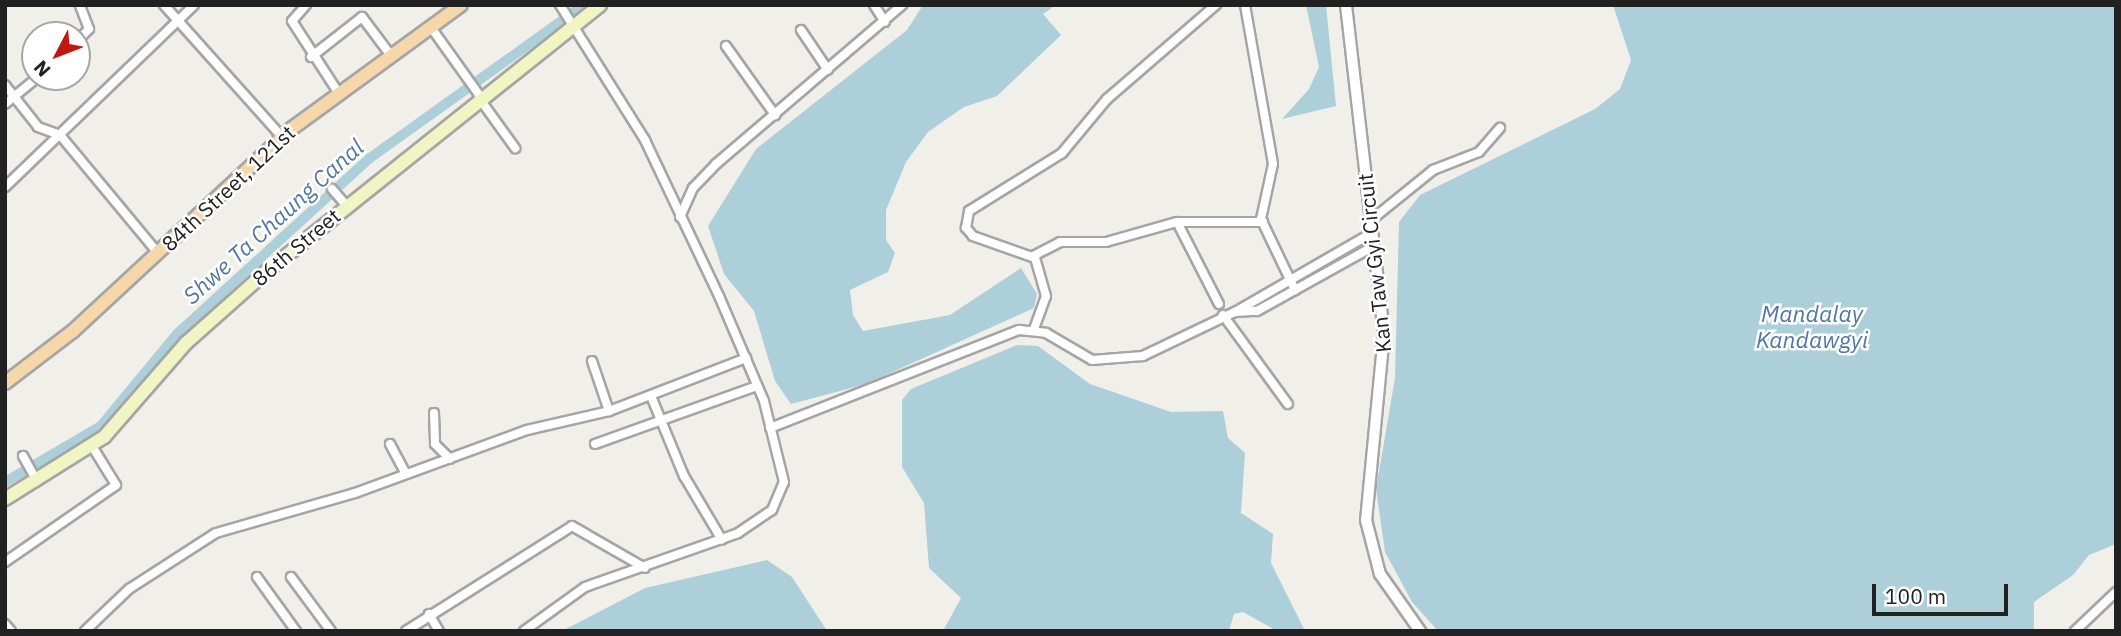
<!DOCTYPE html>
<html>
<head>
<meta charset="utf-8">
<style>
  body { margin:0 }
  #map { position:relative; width:2121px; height:636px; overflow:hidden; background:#f1efe9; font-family:"IBM Plex Sans",sans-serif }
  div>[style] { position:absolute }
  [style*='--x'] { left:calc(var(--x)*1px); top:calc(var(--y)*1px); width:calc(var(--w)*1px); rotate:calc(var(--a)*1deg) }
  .water>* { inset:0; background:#adcfda }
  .canal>* { height:10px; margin:-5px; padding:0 5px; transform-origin:5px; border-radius:5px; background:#adcfda }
  .roads { filter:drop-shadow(2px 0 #a5a5a5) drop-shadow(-2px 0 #a5a5a5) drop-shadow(0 2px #a5a5a5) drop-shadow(0 -2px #a5a5a5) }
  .minor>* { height:8px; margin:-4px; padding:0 4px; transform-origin:4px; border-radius:4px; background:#fff }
  .tertiary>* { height:10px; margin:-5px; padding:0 5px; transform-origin:5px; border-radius:5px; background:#fff }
  .secondary>* { height:12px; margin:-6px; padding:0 6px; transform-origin:6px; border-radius:6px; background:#f1f5c3 }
  .primary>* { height:12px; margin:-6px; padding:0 6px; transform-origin:6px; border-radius:6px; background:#f5d7aa }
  span { translate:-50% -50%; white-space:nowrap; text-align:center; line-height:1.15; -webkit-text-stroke:5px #fff; paint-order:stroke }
  .street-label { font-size:21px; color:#212121 }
  .water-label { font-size:23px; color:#5178a3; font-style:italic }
  .frame { position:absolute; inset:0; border:7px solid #212121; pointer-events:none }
  .north { position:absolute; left:21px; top:21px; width:70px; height:70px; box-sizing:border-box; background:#fff; border:2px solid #a6a6a6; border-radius:50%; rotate:228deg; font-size:19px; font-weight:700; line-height:28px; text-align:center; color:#212121 }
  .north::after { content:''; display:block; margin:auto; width:24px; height:32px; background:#c21711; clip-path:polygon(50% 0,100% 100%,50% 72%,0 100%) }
  .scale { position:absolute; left:1872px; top:584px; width:136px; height:32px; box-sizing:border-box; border:4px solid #212121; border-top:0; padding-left:9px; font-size:21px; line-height:24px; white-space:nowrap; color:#212121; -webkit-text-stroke:5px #fff; paint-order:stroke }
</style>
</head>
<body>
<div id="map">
  <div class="water">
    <div style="clip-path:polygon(923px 5px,1056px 5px,1043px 14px,1061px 35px,997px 96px,964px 107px,928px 132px,906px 162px,886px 210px,886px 240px,895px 253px,888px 272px,850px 290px,853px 315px,863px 331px,950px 315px,1021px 268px,1037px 294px,1034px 308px,866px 384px,791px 404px,775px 381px,754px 311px,724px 274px,708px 226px,756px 149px,907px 30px)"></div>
    <div style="clip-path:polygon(1306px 5px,1326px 5px,1336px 106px,1282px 119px,1309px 89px,1319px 67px)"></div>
    <div style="clip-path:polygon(1613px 5px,2116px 5px,2116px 544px,2089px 555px,2073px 575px,2034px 602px,2034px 631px,1438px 631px,1412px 602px,1385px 552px,1376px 489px,1395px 378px,1399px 222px,1420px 195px,1595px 109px,1620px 89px,1631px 60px)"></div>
    <div style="clip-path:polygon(1017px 345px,1038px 346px,1090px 384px,1171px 412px,1223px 411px,1228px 438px,1245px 453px,1241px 513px,1273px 534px,1271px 563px,1305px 631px,1277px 631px,1243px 612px,1234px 614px,1229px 631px,943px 631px,961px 598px,929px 568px,924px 503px,902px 467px,902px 400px,911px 389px)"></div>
    <div style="clip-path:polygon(767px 560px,792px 577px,827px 631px,562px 631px,645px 588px)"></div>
  </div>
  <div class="canal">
    <div style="--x:5;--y:482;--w:111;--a:-30.3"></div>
    <div style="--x:101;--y:426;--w:119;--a:-50.4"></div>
    <div style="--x:177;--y:334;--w:261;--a:-42.4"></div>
    <div style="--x:370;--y:158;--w:263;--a:-35.6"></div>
  </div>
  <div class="roads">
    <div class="minor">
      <div style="--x:164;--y:5;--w:177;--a:48.2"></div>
      <div style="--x:306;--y:5;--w:21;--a:131"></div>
      <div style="--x:292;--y:21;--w:85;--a:57.1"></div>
      <div style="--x:874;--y:5;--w:20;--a:57"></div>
      <div style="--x:1245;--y:5;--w:161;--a:80"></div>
      <div style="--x:1273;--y:164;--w:56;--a:102.3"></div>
      <div style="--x:1261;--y:219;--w:79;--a:64.4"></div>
      <div style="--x:430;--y:26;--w:86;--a:54.5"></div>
      <div style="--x:801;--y:30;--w:48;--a:56"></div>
      <div style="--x:77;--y:41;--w:17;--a:-45"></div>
      <div style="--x:89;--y:29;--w:26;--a:-111"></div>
      <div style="--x:726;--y:46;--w:85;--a:54.6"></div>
      <div style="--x:311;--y:57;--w:65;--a:-38.1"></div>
      <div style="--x:362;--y:17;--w:45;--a:53.1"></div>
      <div style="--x:5;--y:85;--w:53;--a:51.8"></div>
      <div style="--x:38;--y:127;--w:23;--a:20"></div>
      <div style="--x:60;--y:135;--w:153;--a:50.3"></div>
      <div style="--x:479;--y:98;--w:62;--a:54.2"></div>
      <div style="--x:5;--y:104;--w:43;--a:-39.3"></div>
      <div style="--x:5;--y:187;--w:262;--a:-43.9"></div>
      <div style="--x:332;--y:189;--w:21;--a:49"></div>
      <div style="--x:680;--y:217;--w:32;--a:-66"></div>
      <div style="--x:693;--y:188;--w:33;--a:-46"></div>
      <div style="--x:716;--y:164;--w:245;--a:-40.5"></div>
      <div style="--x:1370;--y:221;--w:81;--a:-39"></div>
      <div style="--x:1433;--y:170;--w:49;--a:-21.4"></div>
      <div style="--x:1479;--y:152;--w:32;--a:-49"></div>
      <div style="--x:1177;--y:222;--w:92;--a:62.9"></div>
      <div style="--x:1033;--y:256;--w:30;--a:-27"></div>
      <div style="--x:1060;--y:242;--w:46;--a:0"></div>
      <div style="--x:1106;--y:242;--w:74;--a:-15.7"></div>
      <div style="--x:1177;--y:222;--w:86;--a:0"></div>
      <div style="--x:1235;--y:312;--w:22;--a:-3"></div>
      <div style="--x:1257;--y:311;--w:134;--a:-29.1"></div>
      <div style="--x:1223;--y:315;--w:110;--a:53.9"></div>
      <div style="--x:1034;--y:329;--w:35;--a:-70"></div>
      <div style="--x:1046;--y:296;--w:40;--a:-106"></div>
      <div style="--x:1035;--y:258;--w:66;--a:-160.5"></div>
      <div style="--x:973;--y:236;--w:11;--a:-131"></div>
      <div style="--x:966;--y:228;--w:17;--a:-80"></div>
      <div style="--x:969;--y:211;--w:110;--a:-31.9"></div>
      <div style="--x:1062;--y:153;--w:70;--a:-50.2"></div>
      <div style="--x:1107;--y:99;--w:144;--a:-40.8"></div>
      <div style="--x:592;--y:361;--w:53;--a:71.2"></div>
      <div style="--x:651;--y:396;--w:87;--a:67.6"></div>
      <div style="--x:684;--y:476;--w:74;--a:59.3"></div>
      <div style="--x:434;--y:413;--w:31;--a:88"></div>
      <div style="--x:435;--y:444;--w:21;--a:45"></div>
      <div style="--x:770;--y:428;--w:268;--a:-21.5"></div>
      <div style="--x:1019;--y:330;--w:27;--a:6"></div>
      <div style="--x:1046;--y:333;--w:53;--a:30.4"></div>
      <div style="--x:1092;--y:360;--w:51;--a:-4.5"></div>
      <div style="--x:1143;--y:356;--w:102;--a:-25.6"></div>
      <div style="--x:1235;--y:312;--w:158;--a:-30"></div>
      <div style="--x:390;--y:444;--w:34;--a:62"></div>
      <div style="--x:595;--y:444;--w:172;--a:-19.7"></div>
      <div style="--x:23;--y:456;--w:29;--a:61"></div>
      <div style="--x:5;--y:562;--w:135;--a:-34.7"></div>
      <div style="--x:116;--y:485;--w:46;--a:-121.6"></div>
      <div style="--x:257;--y:577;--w:67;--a:54.2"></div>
      <div style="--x:291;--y:577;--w:67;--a:53.5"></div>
      <div style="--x:429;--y:614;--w:20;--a:60"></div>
      <div style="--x:5;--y:624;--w:9;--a:49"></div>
      <div style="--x:85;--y:631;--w:61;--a:-43.7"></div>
      <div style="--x:129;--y:589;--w:103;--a:-32.8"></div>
      <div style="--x:216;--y:533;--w:145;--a:-16.1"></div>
      <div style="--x:355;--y:493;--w:183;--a:-20.1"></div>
      <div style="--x:527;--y:430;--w:84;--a:-13"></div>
      <div style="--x:609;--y:411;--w:147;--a:-21.1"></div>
      <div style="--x:406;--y:631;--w:196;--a:-32.3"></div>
      <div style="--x:572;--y:526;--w:84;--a:29.9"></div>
      <div style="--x:524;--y:631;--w:75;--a:-35.8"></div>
      <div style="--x:585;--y:587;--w:162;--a:-19.4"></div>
      <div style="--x:738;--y:533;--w:41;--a:-34.1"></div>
      <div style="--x:772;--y:510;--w:30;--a:-67"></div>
      <div style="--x:784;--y:482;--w:83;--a:-103.9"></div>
      <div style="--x:764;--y:401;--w:114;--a:-113.2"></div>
      <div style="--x:719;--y:296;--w:173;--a:-115.4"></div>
      <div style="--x:645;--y:140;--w:160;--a:-122.2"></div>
      <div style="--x:2075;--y:631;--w:57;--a:-43.6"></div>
    </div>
    <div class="tertiary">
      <div style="--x:1346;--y:5;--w:331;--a:83.4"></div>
      <div style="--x:1384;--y:334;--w:187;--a:95.5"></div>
      <div style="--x:1366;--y:520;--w:56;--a:75.5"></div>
      <div style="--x:1380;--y:574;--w:70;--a:54.9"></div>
    </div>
    <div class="secondary">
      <div style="--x:5;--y:499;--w:117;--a:-32.1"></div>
      <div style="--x:104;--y:437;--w:125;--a:-48.9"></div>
      <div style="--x:186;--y:343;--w:108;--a:-41.6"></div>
      <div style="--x:267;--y:271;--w:426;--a:-38.6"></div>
    </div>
    <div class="primary">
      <div style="--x:5;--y:383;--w:86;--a:-37.4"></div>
      <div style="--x:73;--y:331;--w:297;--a:-42.8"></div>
      <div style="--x:291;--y:129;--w:210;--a:-36.1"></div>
    </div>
  </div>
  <div class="street-label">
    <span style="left:228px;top:188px;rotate:-43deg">84th Street, 121st</span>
    <span style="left:296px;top:247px;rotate:-40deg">86th Street</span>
    <span style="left:1374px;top:263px;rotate:-96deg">Kan Taw Gyi Circuit</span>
  </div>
  <div class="water-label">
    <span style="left:273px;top:221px;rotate:-42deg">Shwe Ta Chaung Canal</span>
    <span style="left:1812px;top:326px">Mandalay<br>Kandawgyi</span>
  </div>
  <div class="frame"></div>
  <div class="north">N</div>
  <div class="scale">100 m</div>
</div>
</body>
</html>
